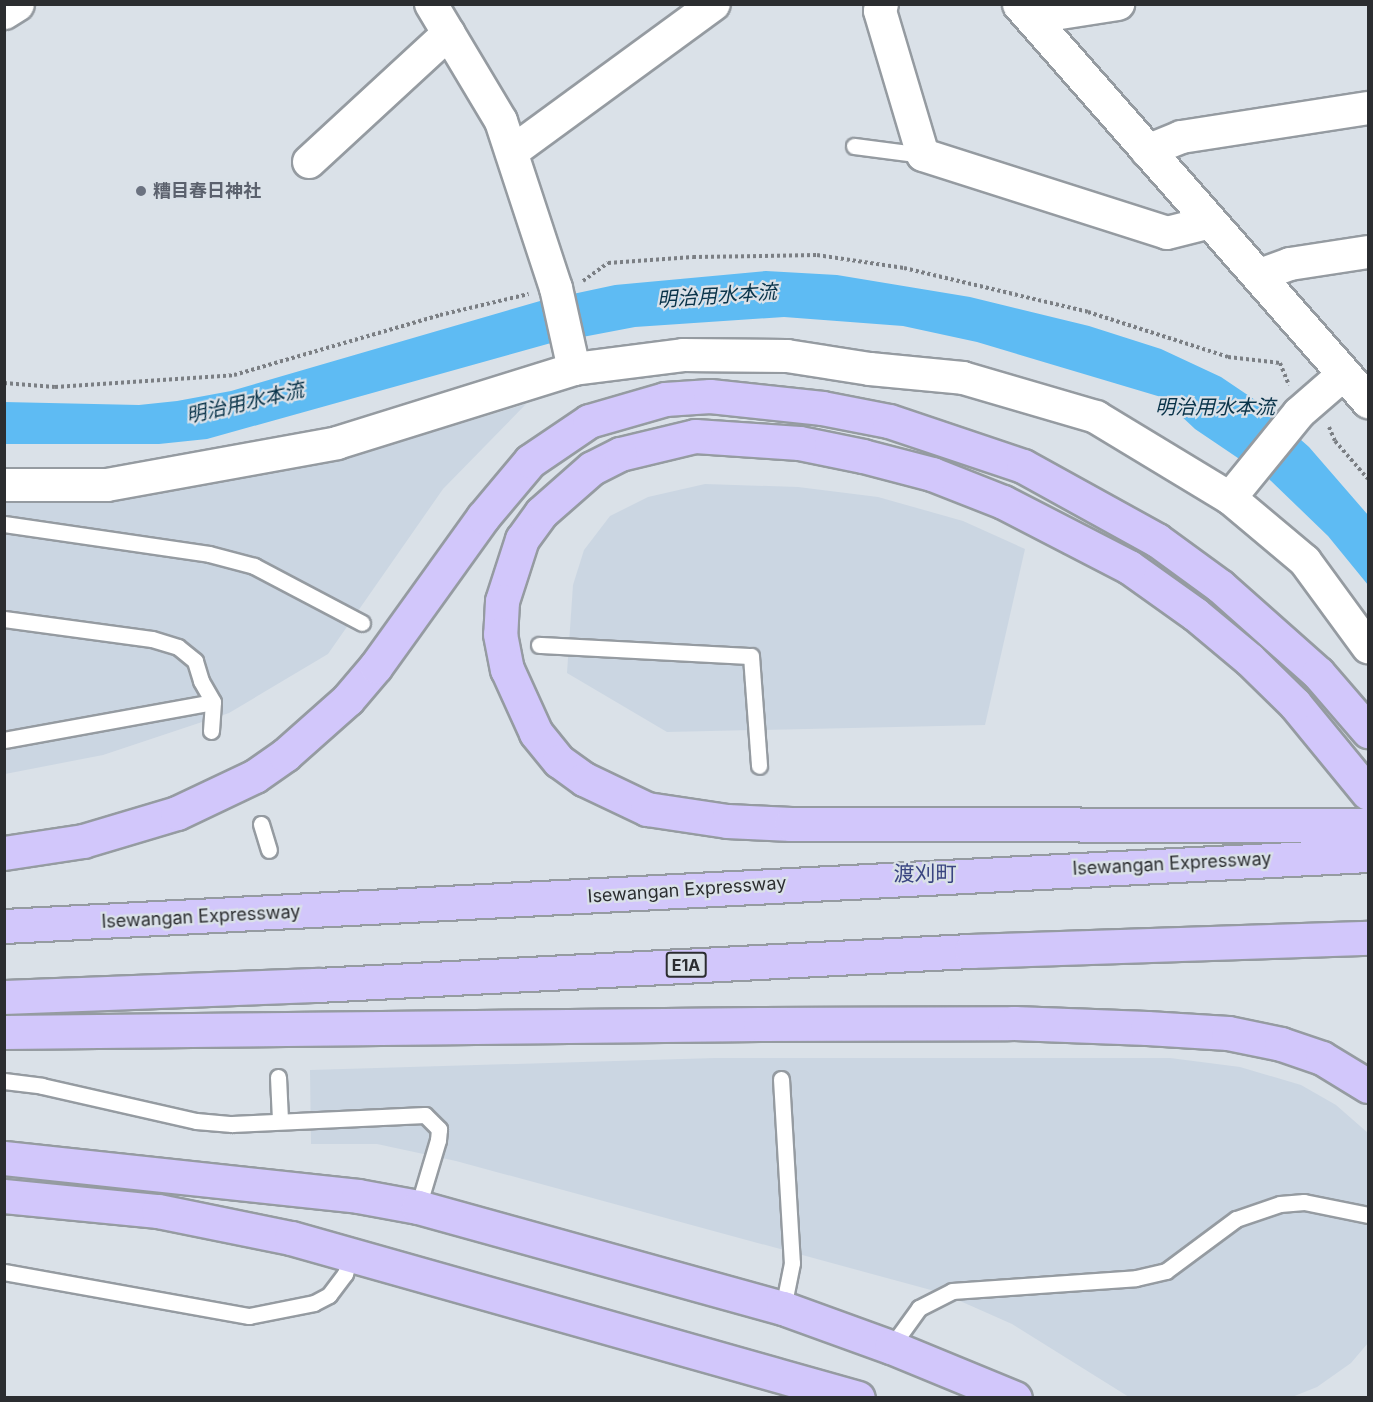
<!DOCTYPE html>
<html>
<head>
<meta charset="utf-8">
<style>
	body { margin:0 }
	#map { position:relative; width:1373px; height:1402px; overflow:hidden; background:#dae1e8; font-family:Inter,"Noto Sans JP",sans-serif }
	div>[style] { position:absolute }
	.built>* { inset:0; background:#cbd6e2 }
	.water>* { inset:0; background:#5ebbf3 }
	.path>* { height:4px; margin-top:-2px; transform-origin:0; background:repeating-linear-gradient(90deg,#7b7f84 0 3px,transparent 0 6px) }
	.roads { filter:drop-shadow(2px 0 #959ba1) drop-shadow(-2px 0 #959ba1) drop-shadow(0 2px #959ba1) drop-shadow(0 -2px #959ba1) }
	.service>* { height:15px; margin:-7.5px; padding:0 7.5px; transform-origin:7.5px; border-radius:7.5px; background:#fff }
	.minor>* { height:32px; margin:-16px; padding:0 16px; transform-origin:16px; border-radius:16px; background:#fff }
	.tertiary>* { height:33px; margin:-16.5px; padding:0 16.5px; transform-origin:16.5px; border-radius:16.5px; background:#fff }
	.motorway>* { height:33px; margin:-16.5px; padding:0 16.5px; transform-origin:16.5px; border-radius:16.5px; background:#d2c7fb }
	.dots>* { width:16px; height:16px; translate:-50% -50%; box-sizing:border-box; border:3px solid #dae1e8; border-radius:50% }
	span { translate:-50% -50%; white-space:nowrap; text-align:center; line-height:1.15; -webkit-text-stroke:4.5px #dae1e8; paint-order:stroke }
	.shield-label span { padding:2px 4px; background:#dae1e8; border:2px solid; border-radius:4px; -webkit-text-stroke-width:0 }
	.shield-label { font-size:16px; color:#2b2d30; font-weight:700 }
	.worship-label { font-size:18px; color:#5b616d; font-weight:700 }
	.left { translate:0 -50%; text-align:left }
	.street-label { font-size:18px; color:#2b2d30 }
	.water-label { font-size:20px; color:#093349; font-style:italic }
	.quarter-label { font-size:21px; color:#3a4581 }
	.frame { position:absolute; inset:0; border:6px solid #2b2d30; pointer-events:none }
</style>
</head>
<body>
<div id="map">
	<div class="built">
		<div style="clip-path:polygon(526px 404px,443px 489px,328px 654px,229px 713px,103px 755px,5px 774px,5px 478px,204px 473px,331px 463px)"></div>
		<div style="clip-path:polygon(705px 484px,798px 487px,878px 497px,963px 521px,1025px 549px,985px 725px,667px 732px,567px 673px,573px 585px,584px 550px,610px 516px,648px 497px)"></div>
		<div style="clip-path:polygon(715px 1058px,1170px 1058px,1240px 1067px,1301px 1085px,1336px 1105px,1368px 1133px,1368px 1343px,1351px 1363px,1317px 1387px,1292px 1397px,1129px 1397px,1012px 1324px,942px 1293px,456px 1161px,377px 1144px,311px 1144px,310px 1070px)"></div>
	</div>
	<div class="water">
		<div style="clip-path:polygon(766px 271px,837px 275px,970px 297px,1089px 326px,1161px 349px,1221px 377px,1258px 402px,1309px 447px,1368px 515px,1368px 585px,1328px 536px,1269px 479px,1195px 429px,1161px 397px,977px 342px,903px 326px,784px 317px,635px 327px,551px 343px,207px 439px,159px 444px,5px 444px,4px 402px,139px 405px,177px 401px,231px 391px,540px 301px,615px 285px)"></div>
	</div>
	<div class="path">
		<div style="left:583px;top:281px;width:31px;rotate:-36deg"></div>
		<div style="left:608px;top:263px;width:85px;rotate:-4deg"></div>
		<div style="left:693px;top:257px;width:124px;rotate:-0.9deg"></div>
		<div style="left:817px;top:255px;width:88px;rotate:8.5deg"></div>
		<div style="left:904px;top:268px;width:189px;rotate:13.4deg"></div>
		<div style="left:1088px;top:312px;width:147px;rotate:17.8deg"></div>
		<div style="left:1228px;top:357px;width:52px;rotate:6.6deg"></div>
		<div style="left:1280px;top:363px;width:24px;rotate:68deg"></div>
		<div style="left:4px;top:383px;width:51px;rotate:4.5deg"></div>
		<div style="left:55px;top:387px;width:179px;rotate:-3.8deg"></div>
		<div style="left:234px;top:375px;width:215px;rotate:-16.2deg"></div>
		<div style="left:440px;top:315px;width:91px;rotate:-13.3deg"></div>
		<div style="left:1329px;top:427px;width:15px;rotate:67deg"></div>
		<div style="left:1335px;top:441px;width:50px;rotate:49deg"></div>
	</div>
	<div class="roads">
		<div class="service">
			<div style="left:854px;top:146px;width:70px;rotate:7.4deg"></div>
			<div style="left:4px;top:524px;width:207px;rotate:8.3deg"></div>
			<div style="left:209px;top:554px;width:47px;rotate:14.9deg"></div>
			<div style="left:254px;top:566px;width:122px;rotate:27.8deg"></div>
			<div style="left:4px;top:619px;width:149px;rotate:7.7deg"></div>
			<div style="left:152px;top:639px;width:27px;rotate:17deg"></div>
			<div style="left:178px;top:647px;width:22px;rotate:39deg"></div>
			<div style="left:195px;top:661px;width:21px;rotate:73deg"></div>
			<div style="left:201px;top:681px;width:24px;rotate:60deg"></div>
			<div style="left:539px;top:645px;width:212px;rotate:3deg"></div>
			<div style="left:751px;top:656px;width:110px;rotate:85.8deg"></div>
			<div style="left:4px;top:740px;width:212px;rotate:-10.3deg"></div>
			<div style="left:213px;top:702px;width:29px;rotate:94deg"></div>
			<div style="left:261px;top:824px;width:27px;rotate:73deg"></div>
			<div style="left:278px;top:1077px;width:43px;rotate:87.3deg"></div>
			<div style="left:781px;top:1079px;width:184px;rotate:86.6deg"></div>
			<div style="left:792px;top:1263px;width:46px;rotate:101.3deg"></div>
			<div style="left:4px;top:1081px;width:38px;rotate:7deg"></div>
			<div style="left:42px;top:1086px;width:158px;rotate:12.8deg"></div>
			<div style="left:196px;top:1121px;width:36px;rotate:5deg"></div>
			<div style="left:232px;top:1124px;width:193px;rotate:-2.7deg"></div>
			<div style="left:425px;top:1115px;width:20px;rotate:45deg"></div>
			<div style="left:439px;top:1129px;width:11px;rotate:95deg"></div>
			<div style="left:438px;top:1140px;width:70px;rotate:106.6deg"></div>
			<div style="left:4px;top:1272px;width:249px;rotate:10.2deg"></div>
			<div style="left:249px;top:1316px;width:66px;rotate:-11.3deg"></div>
			<div style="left:314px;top:1303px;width:17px;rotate:-28deg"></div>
			<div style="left:329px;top:1295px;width:26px;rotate:-53deg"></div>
			<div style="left:345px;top:1274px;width:18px;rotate:-74deg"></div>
			<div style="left:891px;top:1347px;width:48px;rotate:-54.3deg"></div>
			<div style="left:919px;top:1308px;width:37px;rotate:-27deg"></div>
			<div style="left:952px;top:1291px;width:184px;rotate:-4deg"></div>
			<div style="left:1136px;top:1278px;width:31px;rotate:-13deg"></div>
			<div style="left:1166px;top:1271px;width:87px;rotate:-36.6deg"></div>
			<div style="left:1236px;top:1219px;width:46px;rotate:-18.8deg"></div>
			<div style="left:1280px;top:1204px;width:24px;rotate:-5deg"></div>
			<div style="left:1304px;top:1202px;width:65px;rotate:11.5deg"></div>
		</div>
		<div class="minor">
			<div style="left:431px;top:4px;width:136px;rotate:59.1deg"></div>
			<div style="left:501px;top:121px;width:176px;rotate:71.8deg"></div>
			<div style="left:556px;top:288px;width:83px;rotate:77.5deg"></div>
			<div style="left:882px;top:4px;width:7px;rotate:106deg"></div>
			<div style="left:880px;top:11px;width:150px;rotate:73.4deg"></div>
			<div style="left:923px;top:155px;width:256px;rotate:17.7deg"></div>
			<div style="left:1167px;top:233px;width:44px;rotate:-14.3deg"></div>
			<div style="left:1036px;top:23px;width:20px;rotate:-27deg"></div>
			<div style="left:1054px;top:14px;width:65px;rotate:-8.9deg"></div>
			<div style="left:1147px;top:151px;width:37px;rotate:-22deg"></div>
			<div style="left:1181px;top:137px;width:189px;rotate:-8.8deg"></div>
			<div style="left:512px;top:152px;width:250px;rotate:-36.2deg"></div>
			<div style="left:309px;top:162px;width:190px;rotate:-42.7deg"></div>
			<div style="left:1260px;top:275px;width:32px;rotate:-20deg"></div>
			<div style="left:1290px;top:264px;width:79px;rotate:-8.7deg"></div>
			<div style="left:4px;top:485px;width:103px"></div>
			<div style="left:107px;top:485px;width:234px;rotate:-10.3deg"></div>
			<div style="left:337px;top:443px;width:248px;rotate:-17.3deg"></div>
			<div style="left:574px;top:369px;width:110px;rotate:-7.3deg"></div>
			<div style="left:683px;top:355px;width:104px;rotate:0.6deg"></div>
			<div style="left:787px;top:356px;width:84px;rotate:8.9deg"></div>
			<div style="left:870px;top:369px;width:93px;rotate:5.5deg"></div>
			<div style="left:963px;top:378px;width:139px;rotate:16.3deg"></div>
			<div style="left:1096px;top:417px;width:157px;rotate:31.2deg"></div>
			<div style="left:1230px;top:498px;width:98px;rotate:40deg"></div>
			<div style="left:1305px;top:561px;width:107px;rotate:53.8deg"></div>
			<div style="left:1230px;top:498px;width:109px;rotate:-50.9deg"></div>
			<div style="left:1299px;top:413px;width:60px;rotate:-40.9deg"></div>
		</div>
		<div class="tertiary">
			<div style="left:1019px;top:4px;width:529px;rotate:48.68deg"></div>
			<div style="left:4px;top:12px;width:15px;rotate:-32deg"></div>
		</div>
		<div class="motorway">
			<div style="left:1368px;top:793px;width:115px;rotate:-129.4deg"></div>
			<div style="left:1295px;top:704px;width:64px;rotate:-135.6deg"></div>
			<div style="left:1249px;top:659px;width:70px;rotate:-140.2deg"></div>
			<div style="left:1195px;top:614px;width:81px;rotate:-144.5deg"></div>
			<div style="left:1129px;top:567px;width:142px;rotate:-152.7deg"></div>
			<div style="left:1003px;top:502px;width:76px;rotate:-158.5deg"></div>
			<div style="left:932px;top:474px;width:71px;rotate:-165.4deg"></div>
			<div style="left:863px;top:456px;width:65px;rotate:-168.5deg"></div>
			<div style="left:799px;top:443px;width:104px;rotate:-176.1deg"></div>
			<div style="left:695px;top:436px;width:77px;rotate:166.5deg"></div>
			<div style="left:620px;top:454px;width:31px;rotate:153deg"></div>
			<div style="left:592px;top:468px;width:68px;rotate:138.6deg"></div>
			<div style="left:541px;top:513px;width:32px;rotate:126deg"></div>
			<div style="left:522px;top:539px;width:65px;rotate:107.9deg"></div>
			<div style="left:502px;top:601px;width:33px;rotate:93deg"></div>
			<div style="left:500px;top:634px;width:36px;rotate:79deg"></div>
			<div style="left:507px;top:669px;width:70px;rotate:65.6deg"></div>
			<div style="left:536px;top:733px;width:36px;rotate:51deg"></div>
			<div style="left:559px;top:761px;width:31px;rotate:36deg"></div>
			<div style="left:584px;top:779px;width:70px;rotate:25.5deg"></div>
			<div style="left:647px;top:809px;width:81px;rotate:8.5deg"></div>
			<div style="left:727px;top:821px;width:64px;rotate:2.7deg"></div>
			<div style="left:791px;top:824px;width:577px;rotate:0.1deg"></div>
			<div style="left:4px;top:853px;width:80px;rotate:-8.6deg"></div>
			<div style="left:83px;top:841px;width:98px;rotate:-16.6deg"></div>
			<div style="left:177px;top:813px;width:86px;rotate:-25.4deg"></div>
			<div style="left:255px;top:776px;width:37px;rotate:-35deg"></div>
			<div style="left:285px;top:755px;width:84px;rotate:-41.6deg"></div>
			<div style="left:348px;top:699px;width:43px;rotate:-49.7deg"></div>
			<div style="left:376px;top:666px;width:183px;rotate:-54.3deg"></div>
			<div style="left:483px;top:517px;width:73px;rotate:-50deg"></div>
			<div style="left:530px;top:461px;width:71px;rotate:-34.1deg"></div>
			<div style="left:589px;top:421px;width:79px;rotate:-16.1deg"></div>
			<div style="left:665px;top:399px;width:45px;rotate:-3.8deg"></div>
			<div style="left:710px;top:396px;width:113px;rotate:6.1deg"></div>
			<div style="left:822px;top:408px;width:68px;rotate:11deg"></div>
			<div style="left:889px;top:421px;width:141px;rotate:18.6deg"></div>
			<div style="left:1023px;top:466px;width:153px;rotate:28.9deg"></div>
			<div style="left:1157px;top:540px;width:78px;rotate:36.1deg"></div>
			<div style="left:1220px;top:586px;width:131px;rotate:41.6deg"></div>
			<div style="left:1318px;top:673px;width:77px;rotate:49.2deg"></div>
			<div style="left:4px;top:926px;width:1366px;rotate:-2.98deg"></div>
			<div style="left:4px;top:997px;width:313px;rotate:-2.2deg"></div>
			<div style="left:317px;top:985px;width:655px;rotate:-2.98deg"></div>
			<div style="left:971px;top:951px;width:397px;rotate:-1.9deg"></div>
			<div style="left:4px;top:1032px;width:756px;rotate:-0.61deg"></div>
			<div style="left:760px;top:1024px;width:254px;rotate:-0.2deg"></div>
			<div style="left:1014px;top:1023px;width:133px;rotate:2.2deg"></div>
			<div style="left:1147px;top:1028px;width:81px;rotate:3.5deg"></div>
			<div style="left:1228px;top:1033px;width:54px;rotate:11.7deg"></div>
			<div style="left:1281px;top:1044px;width:43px;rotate:18.9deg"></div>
			<div style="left:1322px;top:1058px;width:54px;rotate:31.3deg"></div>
			<div style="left:4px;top:1158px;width:356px;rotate:6.1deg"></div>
			<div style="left:358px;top:1196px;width:61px;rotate:10.4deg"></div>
			<div style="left:418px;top:1207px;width:379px;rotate:15.5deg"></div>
			<div style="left:783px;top:1308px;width:115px;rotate:19.9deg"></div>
			<div style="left:891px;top:1347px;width:134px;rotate:22.4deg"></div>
			<div style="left:4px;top:1196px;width:155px;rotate:5.6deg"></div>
			<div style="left:158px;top:1211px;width:136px;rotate:11.5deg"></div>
			<div style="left:291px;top:1238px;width:589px;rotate:15.76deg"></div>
		</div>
	</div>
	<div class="dots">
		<div style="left:141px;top:191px;background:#6b7280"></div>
	</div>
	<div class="shield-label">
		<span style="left:686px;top:965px">E1A</span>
	</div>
	<div class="worship-label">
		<span class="left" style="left:153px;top:191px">糟目春日神社</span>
	</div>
	<div class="street-label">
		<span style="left:1172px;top:864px;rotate:-3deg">Isewangan Expressway</span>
		<span style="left:687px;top:890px;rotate:-4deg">Isewangan Expressway</span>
		<span style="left:201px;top:917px;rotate:-3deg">Isewangan Expressway</span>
	</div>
	<div class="water-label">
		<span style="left:717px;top:296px;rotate:-4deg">明治用水本流</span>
		<span style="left:245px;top:403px;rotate:-13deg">明治用水本流</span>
		<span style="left:1215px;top:407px">明治用水本流</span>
	</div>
	<div class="quarter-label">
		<span style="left:925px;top:874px">渡刈町</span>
	</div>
	<div class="frame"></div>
</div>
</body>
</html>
